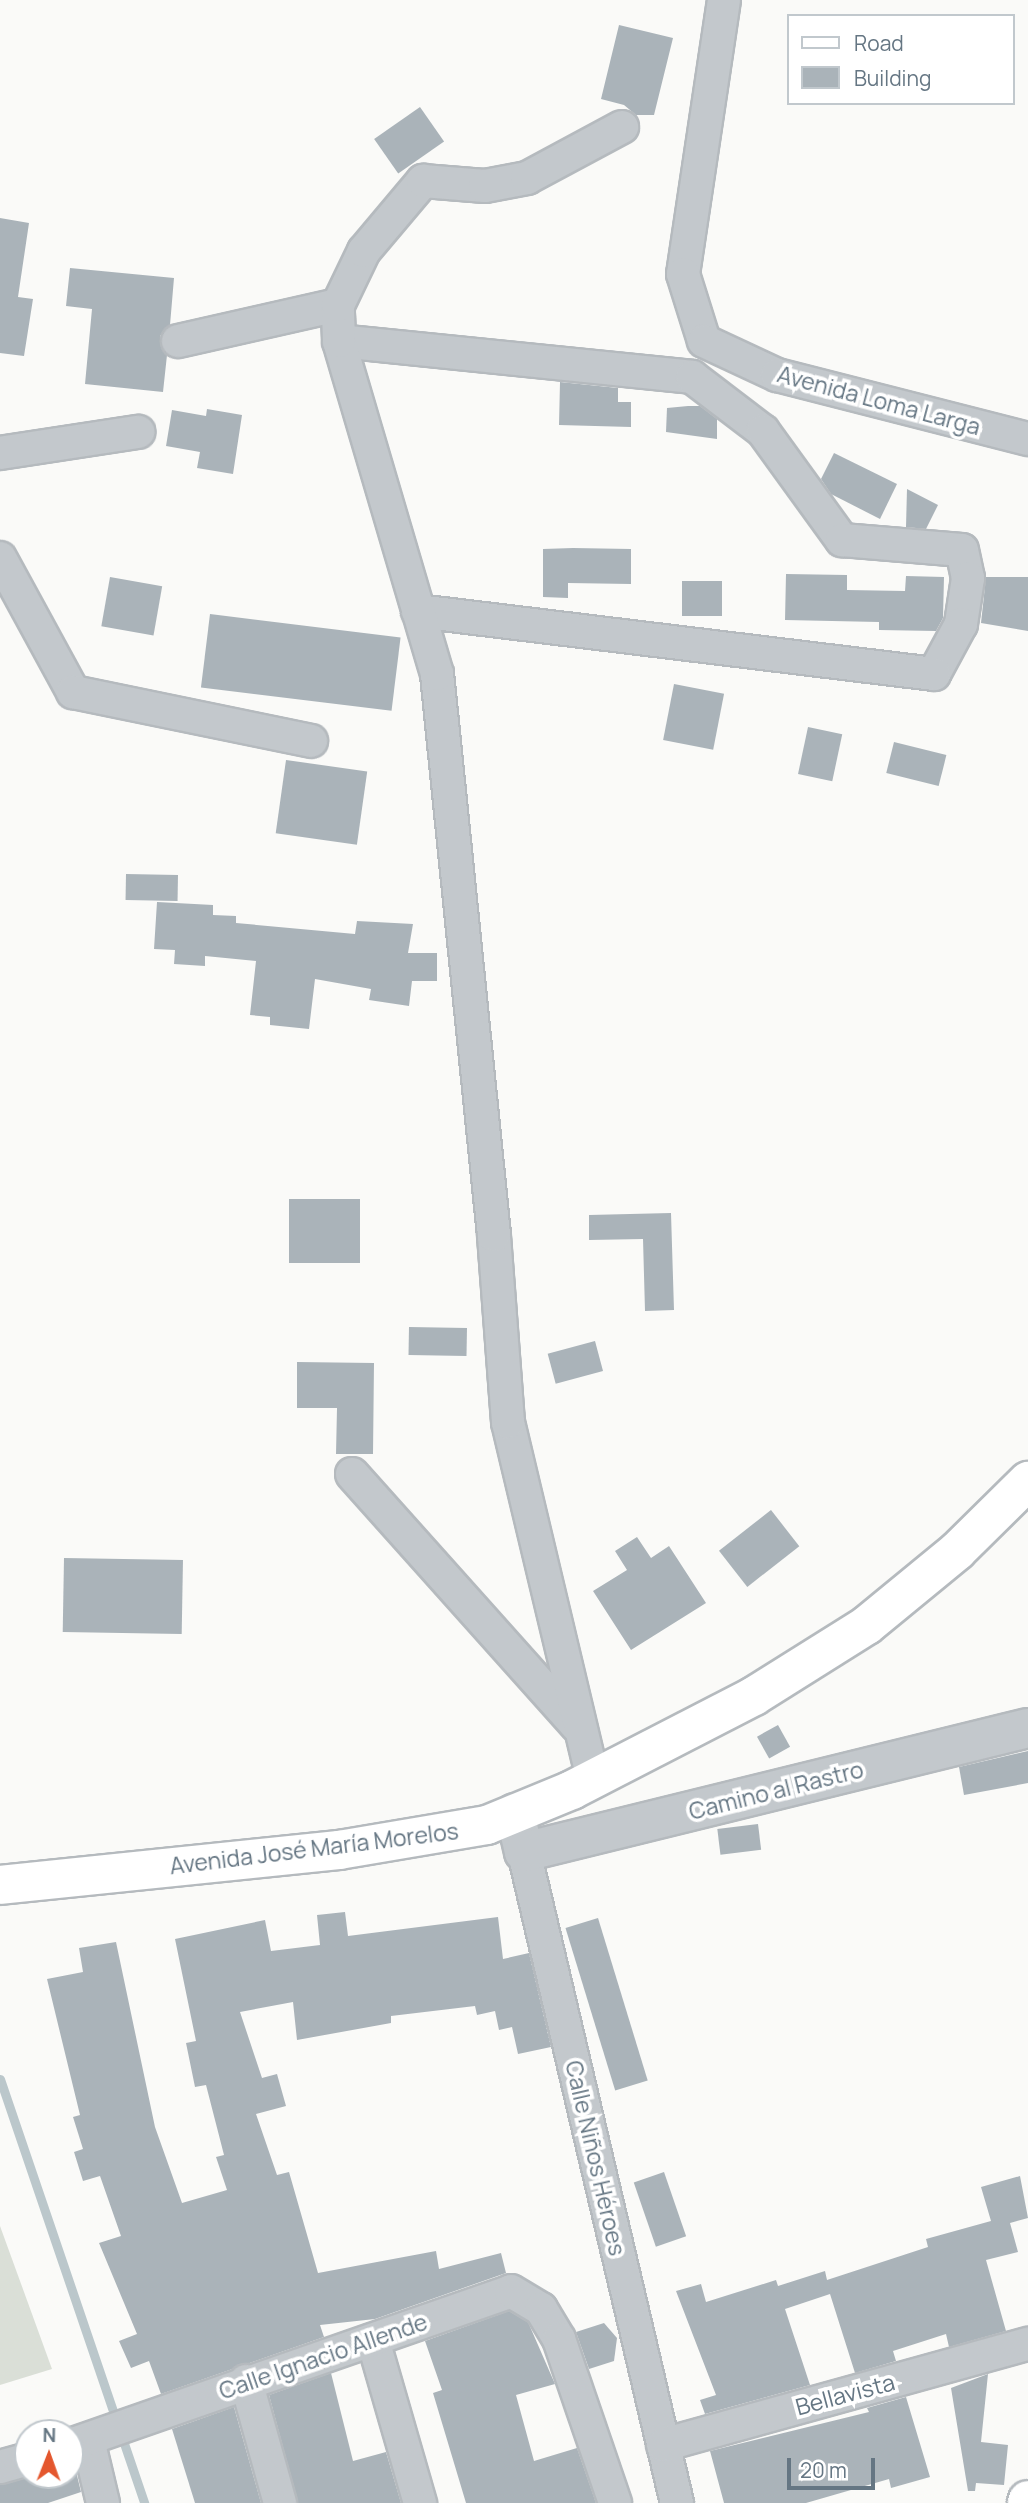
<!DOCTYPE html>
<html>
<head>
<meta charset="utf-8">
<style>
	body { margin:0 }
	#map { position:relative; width:1028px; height:2503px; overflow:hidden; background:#fafaf8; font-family:Manrope,sans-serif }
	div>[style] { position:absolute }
	.green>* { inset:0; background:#dadfd7 }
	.stream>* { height:9px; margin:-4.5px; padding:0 4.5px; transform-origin:4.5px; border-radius:4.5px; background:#bbc7cb }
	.building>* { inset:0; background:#aab3b9; transform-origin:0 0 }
	.roads { filter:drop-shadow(2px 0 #b5babe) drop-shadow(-2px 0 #b5babe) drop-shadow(0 2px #b5babe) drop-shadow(0 -2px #b5babe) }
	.minor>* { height:32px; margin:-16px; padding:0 16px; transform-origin:16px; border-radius:16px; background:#c3c8cc }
	.tertiary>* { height:38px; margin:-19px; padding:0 19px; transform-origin:19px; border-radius:19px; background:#c3c8cc }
	.primary>* { height:38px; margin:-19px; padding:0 19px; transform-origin:19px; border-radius:19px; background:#fff }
	.trunk>* { height:38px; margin:-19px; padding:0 19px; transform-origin:19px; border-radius:19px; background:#fff }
	span { translate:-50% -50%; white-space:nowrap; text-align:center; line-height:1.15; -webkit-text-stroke:7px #fff; paint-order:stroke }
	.street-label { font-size:23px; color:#657683 }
	.legend { position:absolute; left:787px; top:14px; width:228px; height:91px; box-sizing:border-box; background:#fff; border:2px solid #c1c8cd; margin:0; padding:9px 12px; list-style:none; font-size:21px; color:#657683 }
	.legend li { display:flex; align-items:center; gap:14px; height:35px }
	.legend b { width:35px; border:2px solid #c1c8cd }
	.north { position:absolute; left:14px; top:2419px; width:70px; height:70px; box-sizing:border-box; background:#fff; border:2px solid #c1c8cd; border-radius:50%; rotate:1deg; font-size:19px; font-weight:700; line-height:28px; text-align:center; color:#657683 }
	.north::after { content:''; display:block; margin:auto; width:24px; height:32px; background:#e4572e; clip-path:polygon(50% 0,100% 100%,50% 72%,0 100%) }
	.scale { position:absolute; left:787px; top:2458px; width:88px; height:32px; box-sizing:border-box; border:4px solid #657683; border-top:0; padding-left:9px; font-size:21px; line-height:24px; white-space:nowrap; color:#657683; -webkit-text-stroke:5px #fff; paint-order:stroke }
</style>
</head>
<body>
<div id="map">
	<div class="green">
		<div style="clip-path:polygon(0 2226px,52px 2369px,0 2385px)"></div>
	</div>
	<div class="stream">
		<div style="left:0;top:2079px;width:448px;rotate:71.2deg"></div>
	</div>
	<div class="building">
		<div style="clip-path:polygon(619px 25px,673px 38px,654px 115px,636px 115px,624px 105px,601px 99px)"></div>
		<div style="left:420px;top:107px;width:42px;height:56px;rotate:55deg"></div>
		<div style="clip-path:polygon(0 218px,29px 223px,18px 297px,33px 299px,24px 356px,0 353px)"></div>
		<div style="clip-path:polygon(70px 268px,174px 278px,170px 325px,160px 336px,167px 355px,163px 392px,85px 384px,92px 309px,66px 306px)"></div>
		<div style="clip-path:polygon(560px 382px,618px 388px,618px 402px,631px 402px,631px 427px,559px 425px)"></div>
		<div style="clip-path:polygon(688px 406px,700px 406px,717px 419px,717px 439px,666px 432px,667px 408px)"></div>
		<div style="clip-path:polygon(207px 409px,242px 415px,233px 474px,197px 468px,200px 452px,166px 446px,172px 410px,206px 416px)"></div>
		<div style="clip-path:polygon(834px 453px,897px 484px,880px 519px,831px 494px,821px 479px)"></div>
		<div style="clip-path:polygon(907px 489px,938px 505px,926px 529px,906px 527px)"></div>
		<div style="clip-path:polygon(573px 548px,631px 549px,631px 584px,568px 583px,568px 598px,543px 597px,543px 549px)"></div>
		<div style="clip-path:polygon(786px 574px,847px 575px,847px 590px,905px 591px,906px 576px,944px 577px,943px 618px,936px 631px,879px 630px,879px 622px,785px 620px)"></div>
		<div style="left:110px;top:577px;width:53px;height:50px;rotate:10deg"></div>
		<div style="clip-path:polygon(986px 577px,1028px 577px,1028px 631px,981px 623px)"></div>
		<div style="left:682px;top:581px;width:40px;height:35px"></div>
		<div style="left:210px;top:614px;width:192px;height:74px;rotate:7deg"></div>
		<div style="left:674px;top:684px;width:51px;height:57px;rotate:11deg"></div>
		<div style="left:808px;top:727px;width:35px;height:48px;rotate:12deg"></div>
		<div style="left:894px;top:742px;width:54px;height:32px;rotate:14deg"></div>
		<div style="left:286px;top:760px;width:82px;height:74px;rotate:8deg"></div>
		<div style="left:126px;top:874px;width:52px;height:26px;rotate:1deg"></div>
		<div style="clip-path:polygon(157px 902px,213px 905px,213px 915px,236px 916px,236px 923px,355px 934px,357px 921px,413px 924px,408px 953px,437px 953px,437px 981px,412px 981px,409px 1006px,369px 1000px,371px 989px,315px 979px,309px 1029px,270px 1025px,270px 1017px,250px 1015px,256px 961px,205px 956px,205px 966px,174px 964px,175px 950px,154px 949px)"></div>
		<div style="left:360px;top:1199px;width:64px;height:71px;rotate:90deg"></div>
		<div style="clip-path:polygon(671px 1213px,674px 1310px,645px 1311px,643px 1239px,589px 1240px,589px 1215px)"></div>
		<div style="left:409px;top:1327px;width:58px;height:28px;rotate:1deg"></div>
		<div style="left:595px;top:1341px;width:31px;height:49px;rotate:75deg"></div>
		<div style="clip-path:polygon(297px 1362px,374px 1363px,373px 1454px,336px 1454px,337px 1408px,297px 1408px)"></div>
		<div style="left:771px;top:1510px;width:46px;height:66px;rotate:52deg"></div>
		<div style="clip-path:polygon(637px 1537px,651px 1558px,669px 1546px,706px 1603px,631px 1650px,593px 1591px,627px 1570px,615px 1551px)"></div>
		<div style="left:64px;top:1558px;width:119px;height:74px;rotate:1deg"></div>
		<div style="left:778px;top:1725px;width:25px;height:24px;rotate:61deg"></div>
		<div style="clip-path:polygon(1028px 1751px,1028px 1783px,964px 1795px,959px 1767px)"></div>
		<div style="left:758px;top:1824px;width:26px;height:41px;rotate:83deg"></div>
		<div style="clip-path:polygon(345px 1912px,348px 1936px,498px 1917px,503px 1959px,529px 1953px,551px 2047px,518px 2054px,512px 2027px,499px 2030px,495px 2011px,477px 2015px,475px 2006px,391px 2016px,391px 2023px,297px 2040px,293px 2002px,240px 2012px,262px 2078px,277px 2074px,286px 2106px,256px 2114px,277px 2175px,289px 2172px,318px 2273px,436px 2251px,439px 2269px,501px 2253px,506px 2273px,375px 2319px,320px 2325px,324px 2337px,161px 2394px,149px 2361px,131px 2368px,119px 2341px,137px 2334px,99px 2243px,121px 2236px,100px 2176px,83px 2181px,74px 2152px,83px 2149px,73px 2117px,80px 2115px,47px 1979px,83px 1972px,79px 1948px,116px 1942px,155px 2127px,182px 2203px,227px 2190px,216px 2157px,224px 2155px,206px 2085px,195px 2087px,186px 2043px,196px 2041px,175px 1939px,265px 1920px,271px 1951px,320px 1945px,317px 1915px)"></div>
		<div style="left:598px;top:1918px;width:170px;height:34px;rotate:73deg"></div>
		<div style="left:664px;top:2172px;width:68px;height:32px;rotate:71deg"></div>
		<div style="clip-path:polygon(1020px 2176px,1028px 2218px,1010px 2223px,1018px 2252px,986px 2260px,1006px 2331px,949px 2347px,946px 2334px,893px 2351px,896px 2361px,855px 2373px,830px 2294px,785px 2309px,810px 2385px,705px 2414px,700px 2400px,716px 2395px,676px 2291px,701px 2284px,706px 2302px,776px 2280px,778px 2286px,825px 2271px,827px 2280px,928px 2247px,926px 2239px,991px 2221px,981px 2187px)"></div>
		<div style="clip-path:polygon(509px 2311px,528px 2322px,555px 2384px,516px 2395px,534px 2461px,577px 2448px,596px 2503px,466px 2503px,433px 2393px,442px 2390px,425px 2341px)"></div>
		<div style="clip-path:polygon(604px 2323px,617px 2338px,614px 2361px,589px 2369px,576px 2332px)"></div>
		<div style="clip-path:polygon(331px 2373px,353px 2461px,386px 2452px,401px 2503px,298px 2503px,269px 2395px)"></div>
		<div style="clip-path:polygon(988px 2374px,981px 2442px,1008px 2445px,1004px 2485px,976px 2483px,975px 2491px,968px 2491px,951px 2388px)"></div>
		<div style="clip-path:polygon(906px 2397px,930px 2477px,891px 2488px,889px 2479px,806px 2503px,724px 2503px,710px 2451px,869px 2412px,867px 2408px)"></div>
		<div style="clip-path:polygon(234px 2407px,261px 2503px,195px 2503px,172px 2429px)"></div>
		<div style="clip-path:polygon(70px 2463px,74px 2463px,81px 2492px,48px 2503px,0 2503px,0 2485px,36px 2475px,70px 2475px)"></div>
	</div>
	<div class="roads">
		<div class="minor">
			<div style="left:724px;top:0;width:277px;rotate:98.5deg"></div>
			<div style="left:683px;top:274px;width:70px;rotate:72.6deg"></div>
			<div style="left:704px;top:341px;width:81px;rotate:25deg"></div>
			<div style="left:777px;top:375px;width:259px;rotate:14.3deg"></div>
			<div style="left:178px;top:341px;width:164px;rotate:-12.7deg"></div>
			<div style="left:339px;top:341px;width:355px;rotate:5.8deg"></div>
			<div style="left:692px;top:377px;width:89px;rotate:37.3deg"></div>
			<div style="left:763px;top:431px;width:135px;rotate:54.1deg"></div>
			<div style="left:842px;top:540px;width:120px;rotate:4.8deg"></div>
			<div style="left:962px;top:550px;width:29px;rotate:78deg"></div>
			<div style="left:968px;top:578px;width:47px;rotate:98.7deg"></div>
			<div style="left:961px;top:624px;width:57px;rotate:118.4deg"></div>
			<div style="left:934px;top:674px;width:520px;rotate:-173.04deg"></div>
			<div style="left:0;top:453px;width:140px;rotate:-8.7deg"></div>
			<div style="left:0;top:558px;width:153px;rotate:61.4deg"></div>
			<div style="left:73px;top:692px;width:243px;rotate:11.6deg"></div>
			<div style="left:352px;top:1474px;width:338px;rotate:48.2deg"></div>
			<div style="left:593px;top:1779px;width:367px;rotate:-103.4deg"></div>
			<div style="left:508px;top:1422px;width:188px;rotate:-94.3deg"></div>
			<div style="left:494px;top:1235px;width:564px;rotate:-95.8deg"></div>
			<div style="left:437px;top:674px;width:347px;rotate:-106.4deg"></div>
			<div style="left:339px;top:341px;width:36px;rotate:-92deg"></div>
			<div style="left:338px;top:305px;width:60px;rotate:-64.3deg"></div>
			<div style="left:364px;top:251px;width:92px;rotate:-49.9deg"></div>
			<div style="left:423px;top:181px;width:62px;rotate:4.6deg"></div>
			<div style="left:485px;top:186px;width:43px;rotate:-10.8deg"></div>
			<div style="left:527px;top:178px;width:108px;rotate:-28.2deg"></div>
			<div style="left:524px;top:1852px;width:669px;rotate:76.77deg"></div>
			<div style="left:373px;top:2340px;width:170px;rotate:73.9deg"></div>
			<div style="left:246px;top:2381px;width:127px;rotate:74.4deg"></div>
			<div style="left:88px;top:2440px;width:65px;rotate:76.6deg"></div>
			<div style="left:70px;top:2445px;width:467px;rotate:-19.2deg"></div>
			<div style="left:511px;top:2291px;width:35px;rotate:31deg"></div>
			<div style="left:541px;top:2309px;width:35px;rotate:59deg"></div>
			<div style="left:559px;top:2339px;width:173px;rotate:71.1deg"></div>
			<div style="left:663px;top:2445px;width:379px;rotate:-15.5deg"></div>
			<div style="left:0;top:2467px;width:29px;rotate:-16deg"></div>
		</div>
		<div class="tertiary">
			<div style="left:515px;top:1813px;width:40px;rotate:77deg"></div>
			<div style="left:524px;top:1852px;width:519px;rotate:-13.82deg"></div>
		</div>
		<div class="primary">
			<div style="left:0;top:1885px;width:341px;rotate:-5.9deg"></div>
			<div style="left:339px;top:1850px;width:150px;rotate:-9.6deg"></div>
			<div style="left:487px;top:1825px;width:92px;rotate:-22.4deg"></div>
			<div style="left:572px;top:1790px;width:205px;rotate:-27.3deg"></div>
			<div style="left:754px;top:1696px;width:133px;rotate:-32.1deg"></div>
			<div style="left:867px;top:1625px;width:117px;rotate:-39.4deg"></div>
			<div style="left:957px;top:1551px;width:100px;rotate:-44.6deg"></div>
		</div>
		<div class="trunk">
			<div style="left:1027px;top:2503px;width:3px;rotate:-72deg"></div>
		</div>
	</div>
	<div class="street-label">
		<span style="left:879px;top:400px;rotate:15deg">Avenida Loma Larga</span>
		<span style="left:776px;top:1790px;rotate:-14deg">Camino al Rastro</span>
		<span style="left:314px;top:1848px;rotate:-7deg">Avenida José María Morelos</span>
		<span style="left:596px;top:2158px;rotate:77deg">Calle Niños Héroes</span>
		<span style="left:323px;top:2356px;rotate:-19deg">Calle Ignacio Allende</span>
		<span style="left:845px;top:2394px;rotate:-15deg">Bellavista</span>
	</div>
	<ul class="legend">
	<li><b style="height:9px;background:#fff"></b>Road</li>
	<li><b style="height:19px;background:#aab3b9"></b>Building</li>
	</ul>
	<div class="north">N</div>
	<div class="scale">20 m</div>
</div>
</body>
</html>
